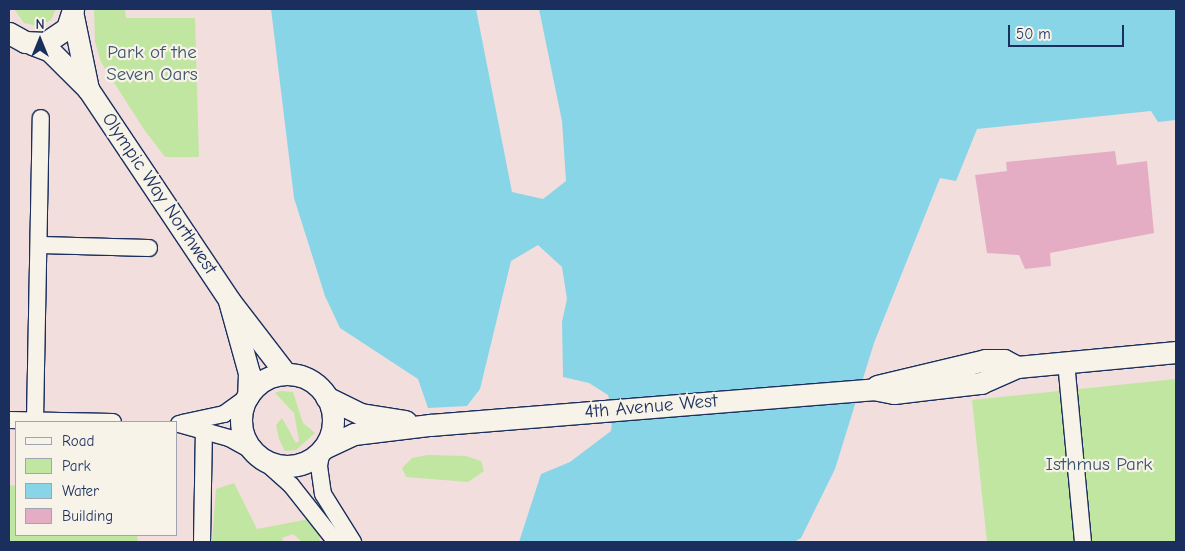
<!DOCTYPE html>
<html>
<head>
<meta charset="utf-8">
<style>
	body { margin:0 }
	#map { position:relative; width:1185px; height:551px; overflow:hidden; background:#f2dedd; font-family:"Comic Neue",sans-serif }
	div>[style] { position:absolute }
	.green>* { inset:0; background:#c1e6a1 }
	.water>* { inset:0; background:#89d5e8 }
	.building>* { inset:0; background:#e5adc3 }
	.roads { filter:drop-shadow(1px 0 #1b2f5e) drop-shadow(-1px 0 #1b2f5e) drop-shadow(0 1px #1b2f5e) drop-shadow(0 -1px #1b2f5e) }
	.minor>* { height:16px; margin:-8px; padding:0 8px; transform-origin:8px; border-radius:8px; background:#f7f3e8 }
	.major>* { height:21px; margin:-10.5px; padding:0 10.5px; transform-origin:10.5px; border-radius:10.5px; background:#f7f3e8 }
	.major>.ring { margin:-10.5px; padding:0; box-sizing:content-box; background:none; border:21px solid #f7f3e8; border-radius:50% }
	span { translate:-50% -50%; white-space:nowrap; text-align:center; line-height:1.15; -webkit-text-stroke:4.5px #f7f3e8; paint-order:stroke }
	.park-label { font-size:19px; color:#3c546b }
	.street-label { font-size:19px; color:#1b2f5e }
	.frame { position:absolute; inset:0; border:10px solid #1b2f5e; pointer-events:none }
	.legend { position:absolute; left:15px; top:421px; width:162px; height:115px; box-sizing:border-box; background:#f7f3e8; border:1px solid #9fa5b1; margin:0; padding:6px 9px; list-style:none; font-size:15px; color:#1b2f5e }
	.legend li { display:flex; align-items:center; gap:10px; height:25px }
	.legend b { width:25px; border:1px solid #9fa5b1 }
	.north { position:absolute; left:15px; top:15px; width:50px; height:50px; -webkit-text-stroke:4px #f7f3e8; paint-order:stroke; rotate:0deg; font-size:14px; font-weight:700; line-height:20px; text-align:center; color:#1b2f5e }
	.north::after { content:''; display:block; margin:auto; width:18px; height:22px; background:#1b2f5e; clip-path:polygon(50% 0,100% 100%,50% 72%,0 100%) }
	.scale { position:absolute; left:1008px; top:25px; width:116px; height:22px; box-sizing:border-box; border:2px solid #1b2f5e; border-top:0; padding-left:6px; font-size:15px; line-height:18px; white-space:nowrap; color:#1b2f5e; -webkit-text-stroke:4px #f7f3e8; paint-order:stroke }
</style>
</head>
<body>
<div id="map">
	<div class="green">
		<div style="clip-path:polygon(14px 9px,56px 9px,51px 20px,38px 26px,24px 23px)"></div>
		<div style="clip-path:polygon(94px 9px,125px 9px,126px 18px,195px 18px,199px 157px,165px 157px,143px 128px,101px 62px,95px 42px)"></div>
		<div style="clip-path:polygon(1176px 379px,1176px 542px,987px 542px,972px 400px)"></div>
		<div style="clip-path:polygon(280px 391px,293px 392px,303px 423px,315px 433px,296px 450px,285px 451px,279px 439px,276px 425px,282px 418px,296px 443px,299px 441px,294px 413px,275px 393px)"></div>
		<div style="clip-path:polygon(427px 455px,466px 456px,481px 461px,484px 471px,468px 482px,406px 477px,402px 468px,412px 458px)"></div>
		<div style="clip-path:polygon(234px 483px,257px 529px,309px 519px,319px 529px,320px 542px,302px 542px,293px 534px,282px 538px,283px 542px,212px 542px,216px 489px)"></div>
		<div style="clip-path:polygon(9px 485px,16px 486px,16px 535px,137px 535px,138px 542px,9px 542px)"></div>
	</div>
	<div class="water">
		<div style="clip-path:polygon(271px 9px,476px 9px,512px 192px,543px 199px,566px 181px,562px 121px,539px 9px,1176px 9px,1176px 120px,1158px 122px,1151px 111px,977px 129px,956px 181px,940px 178px,874px 343px,835px 469px,801px 538px,794px 542px,519px 542px,541px 474px,570px 462px,611px 431px,613px 413px,608px 395px,589px 383px,563px 377px,562px 322px,567px 299px,562px 267px,538px 245px,511px 261px,480px 389px,467px 406px,428px 408px,418px 379px,340px 328px,325px 296px,294px 198px)"></div>
	</div>
	<div class="building">
		<div style="clip-path:polygon(1115px 151px,1117px 165px,1147px 161px,1154px 233px,1050px 253px,1051px 266px,1025px 269px,1019px 255px,987px 253px,975px 175px,1007px 171px,1006px 162px)"></div>
	</div>
	<div class="roads">
		<div class="minor">
			<div style="left:40px;top:245px;width:109px;rotate:1.6deg"></div>
			<div style="left:1066px;top:362px;width:180px;rotate:84.6deg"></div>
			<div style="left:9px;top:420px;width:104px;rotate:1.1deg"></div>
			<div style="left:35px;top:420px;width:302px;rotate:-88.9deg"></div>
			<div style="left:182px;top:423px;width:43px;rotate:-12.1deg"></div>
			<div style="left:224px;top:414px;width:27px;rotate:-36deg"></div>
			<div style="left:179px;top:424px;width:52px;rotate:15.6deg"></div>
			<div style="left:229px;top:438px;width:26px;rotate:29deg"></div>
			<div style="left:322px;top:450px;width:16px;rotate:101deg"></div>
			<div style="left:319px;top:466px;width:28px;rotate:82deg"></div>
			<div style="left:323px;top:494px;width:57px;rotate:58deg"></div>
			<div style="left:263px;top:460px;width:38px;rotate:42deg"></div>
			<div style="left:291px;top:485px;width:73px;rotate:51.7deg"></div>
			<div style="left:202px;top:542px;width:111px;rotate:-89deg"></div>
		</div>
		<div class="major">
			<div style="left:73px;top:16px;width:75px;rotate:78.4deg"></div>
			<div style="left:9px;top:33px;width:18px;rotate:29deg"></div>
			<div style="left:25px;top:42px;width:20px;rotate:3deg"></div>
			<div style="left:45px;top:43px;width:27px;rotate:-34deg"></div>
			<div style="left:67px;top:28px;width:20px;rotate:-72deg"></div>
			<div style="left:32px;top:44px;width:19px;rotate:21deg"></div>
			<div style="left:50px;top:51px;width:54px;rotate:45deg"></div>
			<div style="left:88px;top:89px;width:254px;rotate:56.2deg"></div>
			<div style="left:229px;top:300px;width:93px;rotate:52.4deg"></div>
			<div style="left:229px;top:301px;width:75px;rotate:74.5deg"></div>
			<div style="left:249px;top:373px;width:23px;rotate:92deg"></div>
			<div class="ring" style="left:241px;top:374px;width:71px;height:71px"></div>
			<div style="left:877px;top:386px;width:111px;rotate:-13.5deg"></div>
			<div style="left:985px;top:360px;width:19px"></div>
			<div style="left:1004px;top:360px;width:15px;rotate:28deg"></div>
			<div style="left:326px;top:397px;width:39px;rotate:26deg"></div>
			<div style="left:361px;top:414px;width:45px;rotate:9deg"></div>
			<div style="left:324px;top:448px;width:33px;rotate:-25deg"></div>
			<div style="left:354px;top:434px;width:77px;rotate:-6.8deg"></div>
			<div style="left:430px;top:425px;width:444px;rotate:-4.6deg"></div>
			<div style="left:873px;top:389px;width:21px;rotate:11deg"></div>
			<div style="left:894px;top:393px;width:88px;rotate:-6.6deg"></div>
			<div style="left:981px;top:383px;width:39px;rotate:-24deg"></div>
			<div style="left:1017px;top:367px;width:160px;rotate:-5.4deg"></div>
		</div>
	</div>
	<div class="park-label">
		<span style="left:152px;top:64px">Park of the<br>Seven Oars</span>
		<span style="left:1099px;top:465px">Isthmus Park</span>
	</div>
	<div class="street-label">
		<span style="left:159px;top:194px;rotate:56deg">Olympic Way Northwest</span>
		<span style="left:651px;top:407px;rotate:-5deg">4th Avenue West</span>
	</div>
	<div class="frame"></div>
	<ul class="legend">
	<li><b style="height:6px;background:#f7f3e8"></b>Road</li>
	<li><b style="height:14px;background:#c1e6a1"></b>Park</li>
	<li><b style="height:14px;background:#89d5e8"></b>Water</li>
	<li><b style="height:14px;background:#e5adc3"></b>Building</li>
	</ul>
	<div class="north">N</div>
	<div class="scale">50 m</div>
</div>
</body>
</html>
